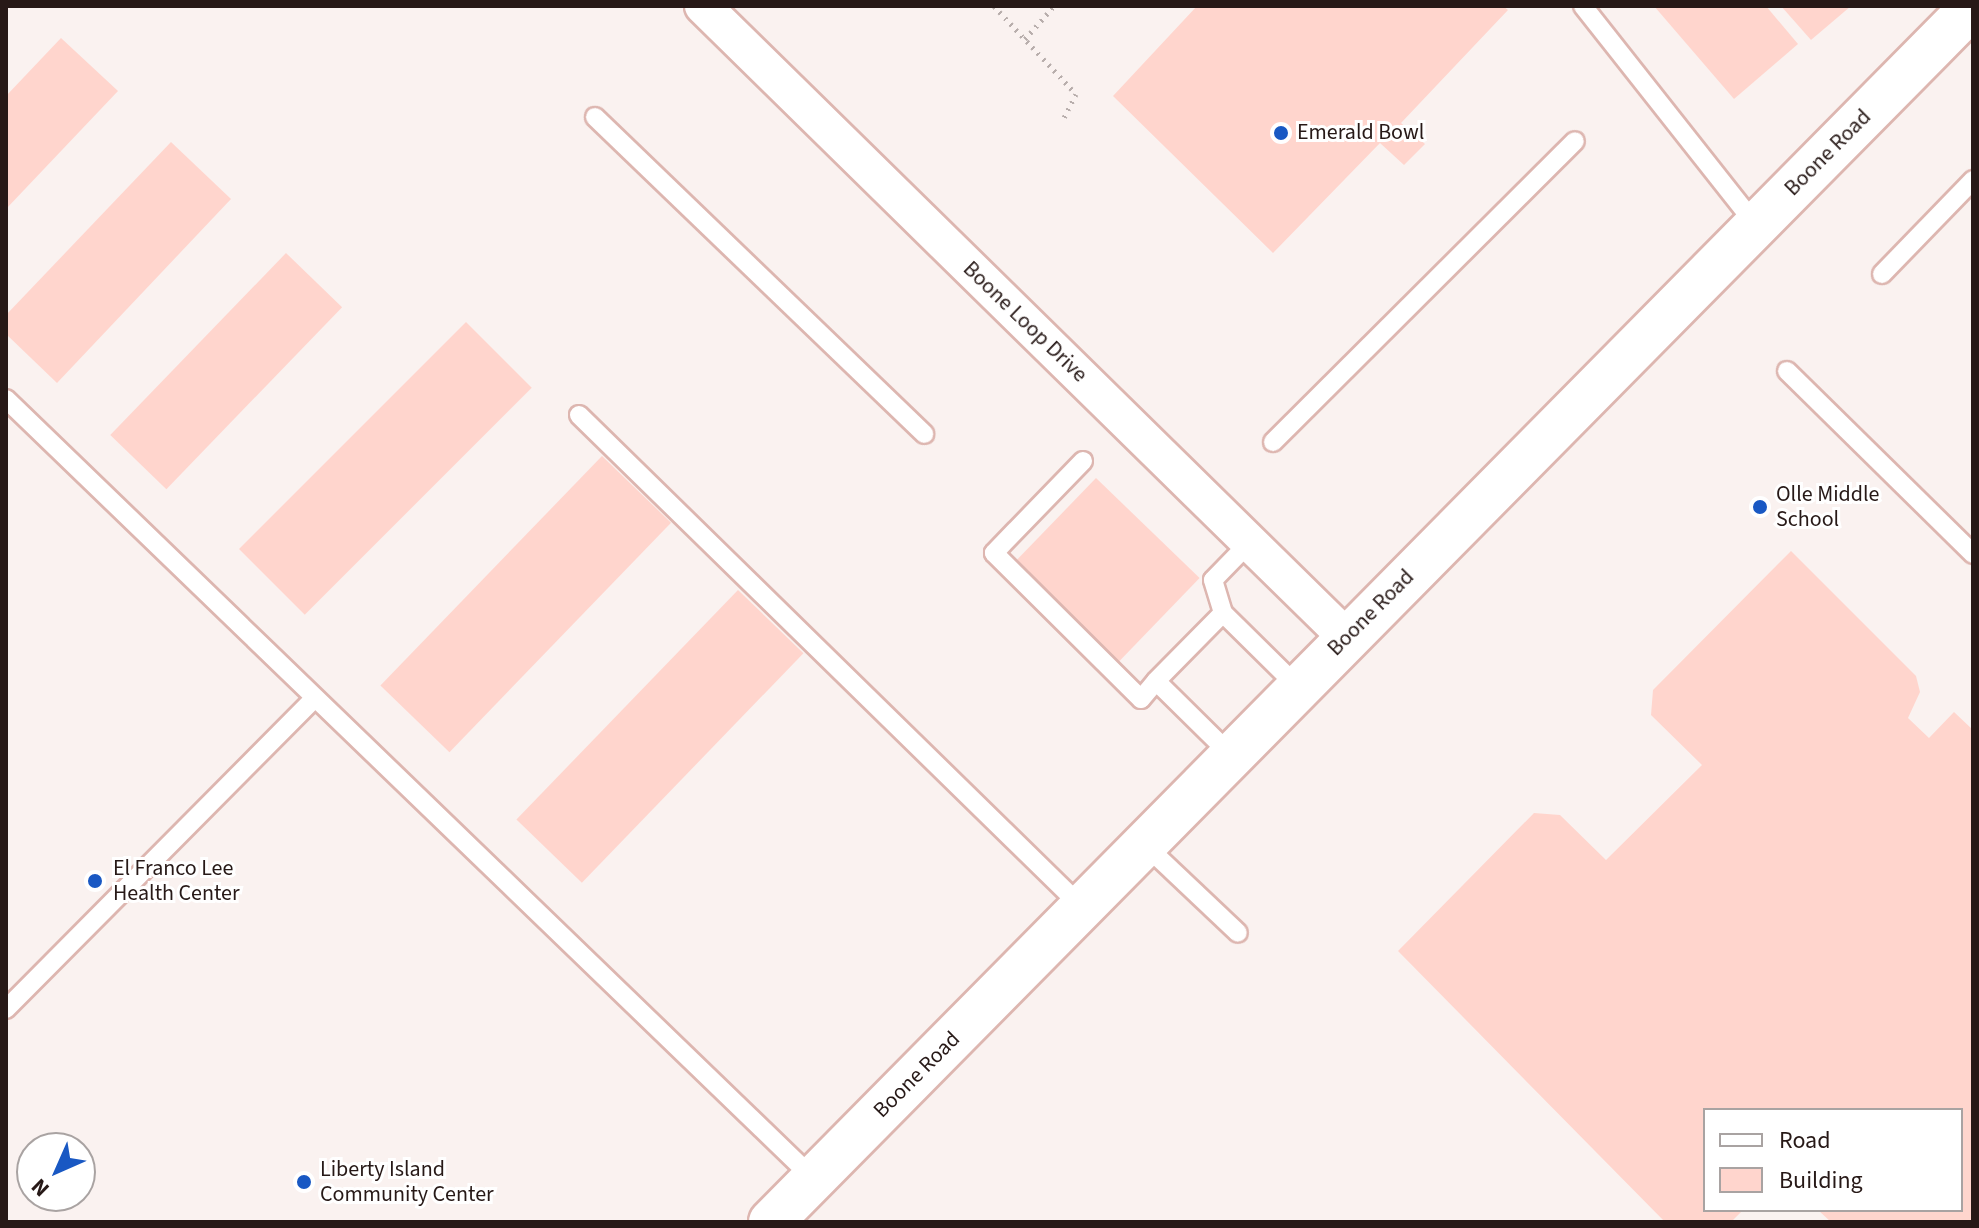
<!DOCTYPE html>
<html>
<head>
<meta charset="utf-8">
<style>
	body { margin:0 }
	#map { position:relative; width:1979px; height:1228px; overflow:hidden; background:#faf2f0; font-family:"Source Sans 3",sans-serif }
	div>[style] { position:absolute }
	.building>* { inset:0; background:#ffd5cd; transform-origin:0 0 }
	.path>* { height:5px; margin-top:-2.5px; transform-origin:0; background:repeating-linear-gradient(90deg,#b8aeac 0 2px,transparent 0 8px) }
	.roads { filter:drop-shadow(2px 0 #ddb6b0) drop-shadow(-2px 0 #ddb6b0) drop-shadow(0 2px #ddb6b0) drop-shadow(0 -2px #ddb6b0) }
	.lane>* { height:18px; margin:-9px; padding:0 9px; transform-origin:9px; border-radius:9px; background:#fff }
	.street>* { height:36px; margin:-18px; padding:0 18px; transform-origin:18px; border-radius:18px; background:#fff }
	.secondary>* { height:44px; margin:-22px; padding:0 22px; transform-origin:22px; border-radius:22px; background:#fff }
	.dots>* { width:22px; height:22px; translate:-50% -50%; box-sizing:border-box; border:4px solid #fff; border-radius:50% }
	span { translate:-50% -50%; white-space:nowrap; text-align:center; line-height:1.15; -webkit-text-stroke:6px #fff; paint-order:stroke }
	.poi-label { font-size:22px; color:#271917 }
	.left { translate:0 -50%; text-align:left }
	.street-label { font-size:22px; color:#271917 }
	.frame { position:absolute; inset:0; border:8px solid #271917; pointer-events:none }
	.legend { position:absolute; left:1703px; top:1108px; width:260px; height:104px; box-sizing:border-box; background:#fff; border:2px solid #a9a3a2; margin:0; padding:10px 14px; list-style:none; font-size:24px; color:#271917 }
	.legend li { display:flex; align-items:center; gap:16px; height:40px }
	.legend b { width:40px; border:2px solid #a9a3a2 }
	.north { position:absolute; left:16px; top:1132px; width:80px; height:80px; box-sizing:border-box; background:#fff; border:2px solid #a9a3a2; border-radius:50%; rotate:225deg; font-size:22px; font-weight:700; line-height:32px; text-align:center; color:#271917 }
	.north::after { content:''; display:block; margin:auto; width:28px; height:36px; background:#1958c3; clip-path:polygon(50% 0,100% 100%,50% 72%,0 100%) }
</style>
</head>
<body>
<div id="map">
	<div class="building">
		<div style="clip-path:polygon(1197px 6px,1503px 6px,1508px 10px,1401px 123px,1425px 144px,1404px 165px,1380px 143px,1273px 253px,1113px 96px)"></div>
		<div style="clip-path:polygon(1654px 6px,1766px 6px,1798px 44px,1734px 99px)"></div>
		<div style="clip-path:polygon(1781px 6px,1851px 6px,1811px 40px)"></div>
		<div style="clip-path:polygon(61px 38px,118px 91px,6px 209px,6px 96px)"></div>
		<div style="clip-path:polygon(171px 142px,231px 199px,57px 383px,6px 334px,6px 315px)"></div>
		<div style="left:286px;top:253px;width:78px;height:253px;rotate:44deg"></div>
		<div style="left:466px;top:322px;width:93px;height:321px;rotate:45deg"></div>
		<div style="left:602px;top:456px;width:96px;height:319px;rotate:44deg"></div>
		<div style="left:1096px;top:478px;width:144px;height:117px;rotate:44deg"></div>
		<div style="clip-path:polygon(1791px 551px,1916px 676px,1920px 692px,1908px 718px,1929px 738px,1954px 712px,1973px 730px,1973px 1222px,1831px 1222px,1818px 1210px,1961px 1210px,1961px 1110px,1705px 1110px,1705px 1210px,1743px 1210px,1731px 1222px,1665px 1222px,1398px 951px,1534px 813px,1560px 815px,1606px 860px,1702px 765px,1651px 715px,1653px 690px)"></div>
		<div style="left:738px;top:590px;width:91px;height:319px;rotate:44deg"></div>
	</div>
	<div class="path">
		<div style="left:994px;top:6px;width:120px;rotate:47deg"></div>
		<div style="left:1076px;top:94px;width:27px;rotate:117deg"></div>
		<div style="left:1025px;top:39px;width:44px;rotate:-48.7deg"></div>
	</div>
	<div class="roads">
		<div class="lane">
			<div style="left:1583px;top:6px;width:279px;rotate:51.7deg"></div>
			<div style="left:595px;top:117px;width:457px;rotate:43.9deg"></div>
			<div style="left:1882px;top:274px;width:131px;rotate:-45.9deg"></div>
			<div style="left:1787px;top:371px;width:261px;rotate:44.5deg"></div>
			<div style="left:6px;top:399px;width:1123px;rotate:43.99deg"></div>
			<div style="left:579px;top:415px;width:704px;rotate:44.37deg"></div>
			<div style="left:1273px;top:442px;width:426px;rotate:-44.9deg"></div>
			<div style="left:1083px;top:461px;width:128px;rotate:134.1deg"></div>
			<div style="left:994px;top:553px;width:207px;rotate:44.8deg"></div>
			<div style="left:1141px;top:699px;width:23px;rotate:-50deg"></div>
			<div style="left:1250px;top:542px;width:53px;rotate:134.2deg"></div>
			<div style="left:1213px;top:580px;width:34px;rotate:73deg"></div>
			<div style="left:1223px;top:613px;width:105px;rotate:44.6deg"></div>
			<div style="left:1223px;top:613px;width:95px;rotate:134.6deg"></div>
			<div style="left:1156px;top:681px;width:107px;rotate:44.6deg"></div>
			<div style="left:1144px;top:844px;width:129px;rotate:43.4deg"></div>
			<div style="left:6px;top:1009px;width:438px;rotate:-45.2deg"></div>
		</div>
		<div class="street">
			<div style="left:703px;top:6px;width:902px;rotate:44.46deg"></div>
		</div>
		<div class="secondary">
			<div style="left:771px;top:1222px;width:1710px;rotate:-45.33deg"></div>
		</div>
	</div>
	<div class="dots">
		<div style="left:1281px;top:133px;background:#1958c3"></div>
		<div style="left:1760px;top:507px;background:#1958c3"></div>
		<div style="left:95px;top:881px;background:#1958c3"></div>
		<div style="left:304px;top:1182px;background:#1958c3"></div>
	</div>
	<div class="poi-label">
		<span class="left" style="left:1297px;top:133px">Emerald Bowl</span>
		<span class="left" style="left:1776px;top:507px">Olle Middle<br>School</span>
		<span class="left" style="left:113px;top:881px">El Franco Lee<br>Health Center</span>
		<span class="left" style="left:320px;top:1182px">Liberty Island<br>Community Center</span>
	</div>
	<div class="street-label">
		<span style="left:1828px;top:153px;rotate:-45deg">Boone Road</span>
		<span style="left:1025px;top:322px;rotate:44deg">Boone Loop Drive</span>
		<span style="left:1371px;top:613px;rotate:-45deg">Boone Road</span>
		<span style="left:917px;top:1075px;rotate:-45deg">Boone Road</span>
	</div>
	<div class="frame"></div>
	<ul class="legend">
	<li><b style="height:10px;background:#fff"></b>Road</li>
	<li><b style="height:22px;background:#ffd5cd"></b>Building</li>
	</ul>
	<div class="north">N</div>
</div>
</body>
</html>
